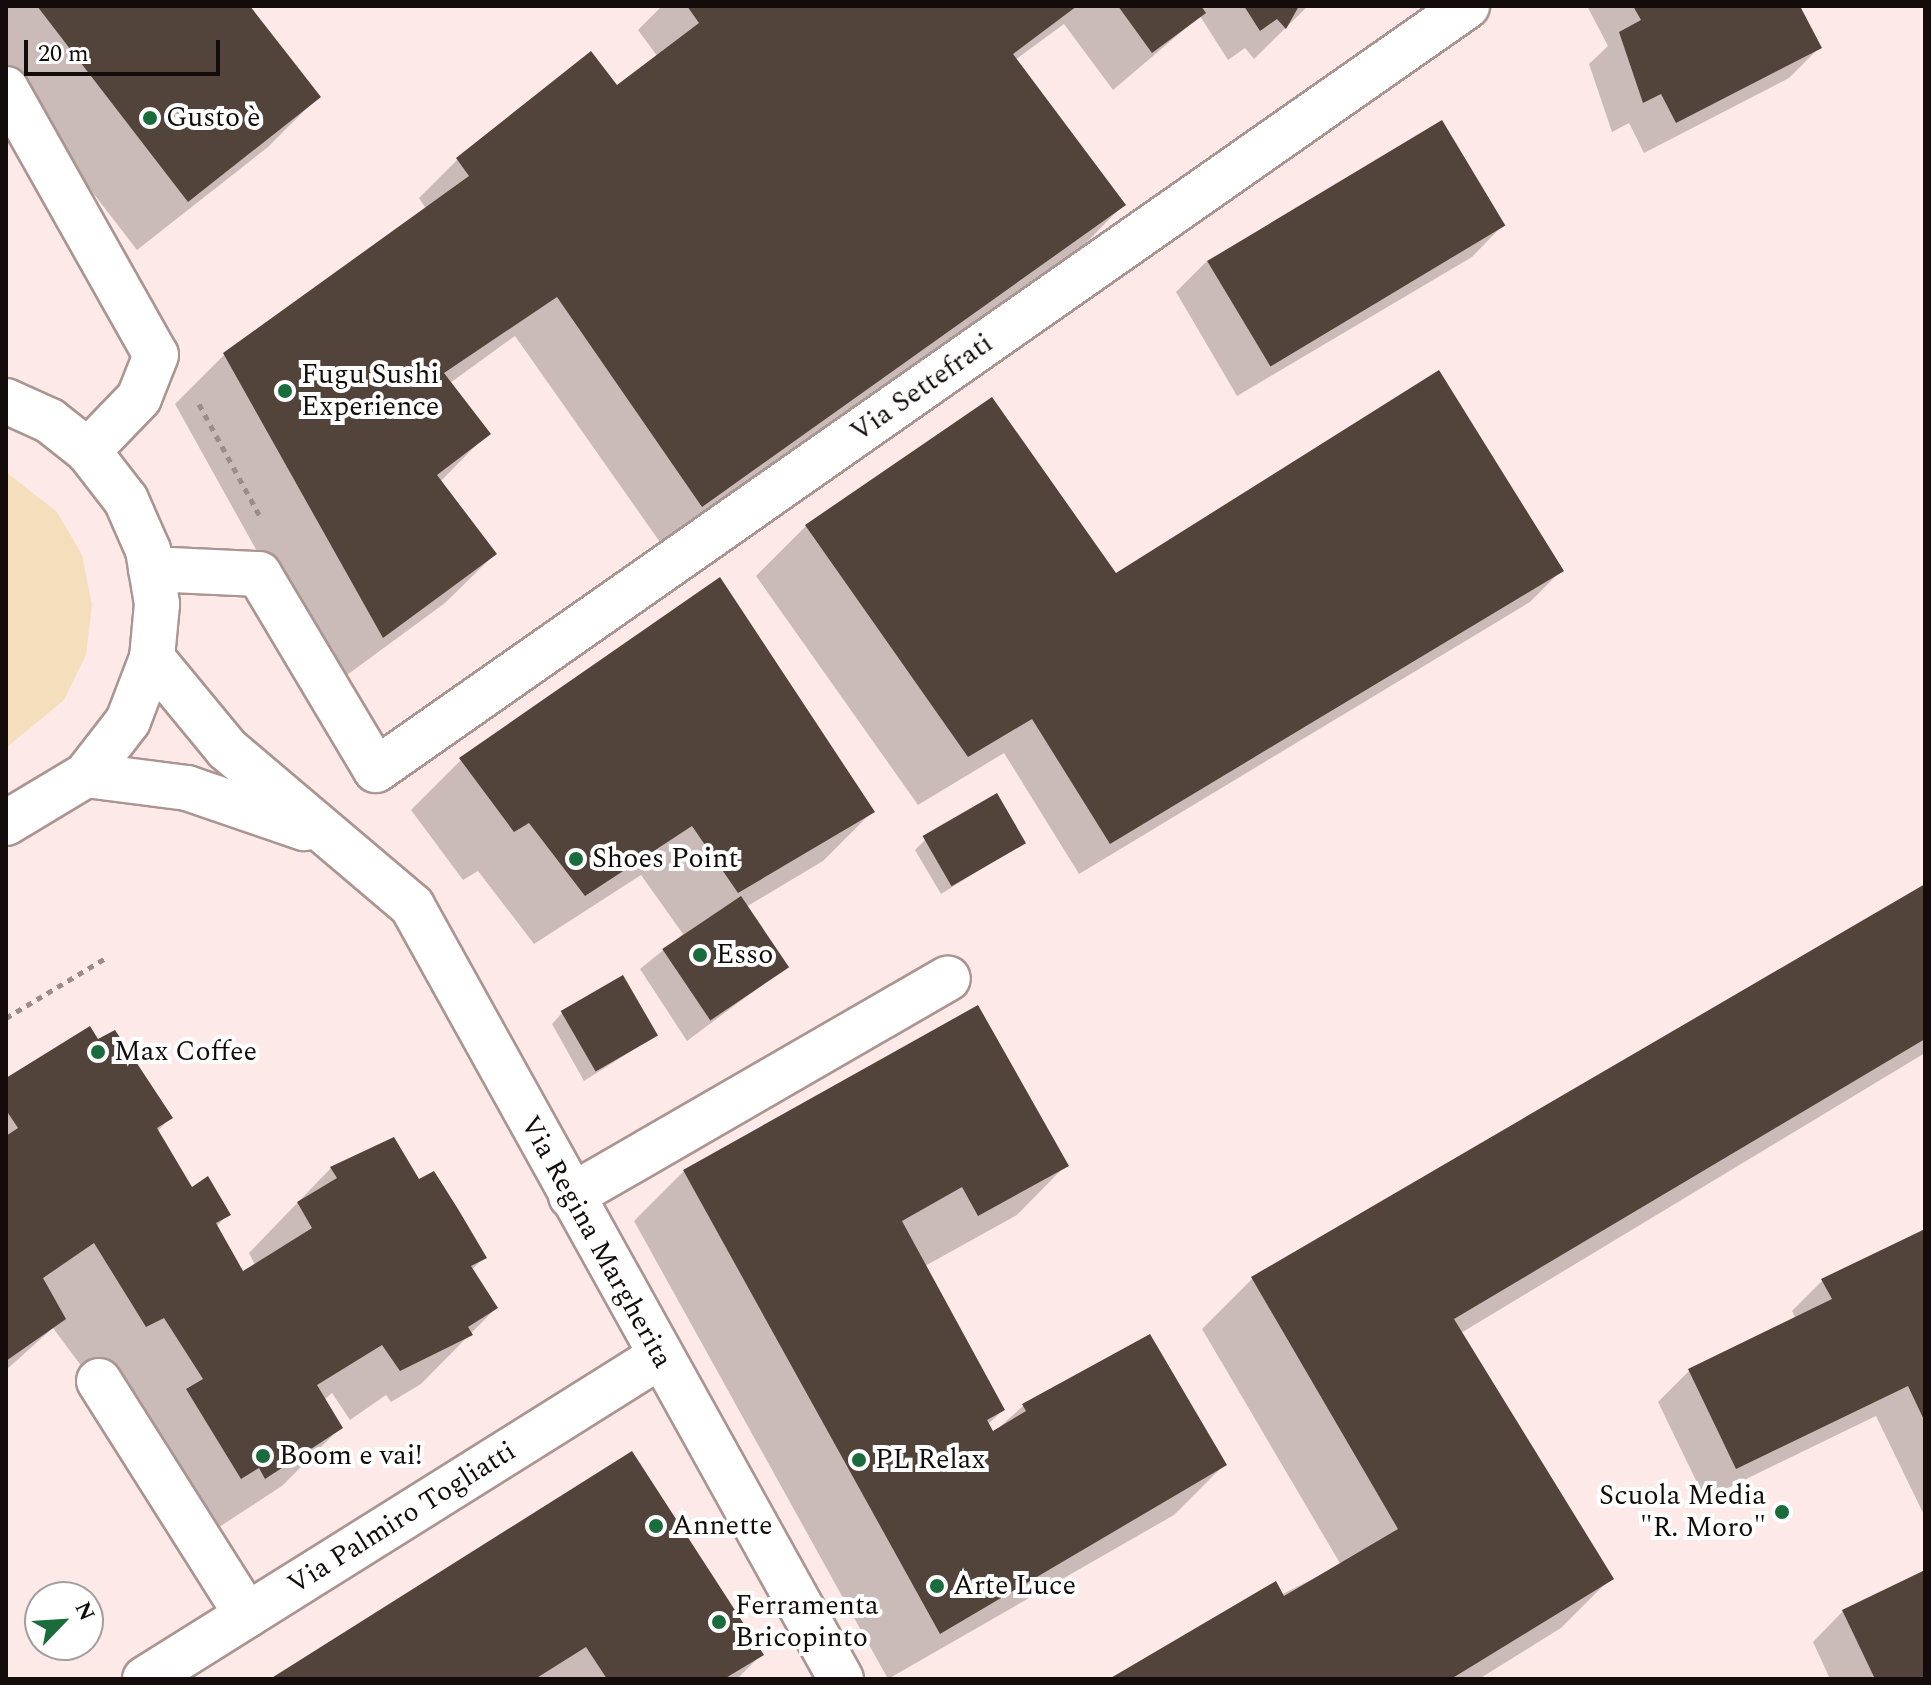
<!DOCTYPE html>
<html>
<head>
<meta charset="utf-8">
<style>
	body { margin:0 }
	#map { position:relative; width:1931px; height:1685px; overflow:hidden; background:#fdeae8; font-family:Spectral,serif }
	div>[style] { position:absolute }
	.green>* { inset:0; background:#f5debb }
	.shadow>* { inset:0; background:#0003 }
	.building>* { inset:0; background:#53443b; transform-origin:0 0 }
	.path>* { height:5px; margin-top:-2.5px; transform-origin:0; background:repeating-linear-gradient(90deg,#9a8c8b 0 6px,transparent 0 12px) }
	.roads { filter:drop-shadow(2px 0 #aa9592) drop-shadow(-2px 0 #aa9592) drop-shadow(0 2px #aa9592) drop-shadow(0 -2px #aa9592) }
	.minor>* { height:44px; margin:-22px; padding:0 22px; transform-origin:22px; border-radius:22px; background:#fff }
	.dots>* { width:22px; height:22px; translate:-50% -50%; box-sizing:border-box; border:4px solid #fff; border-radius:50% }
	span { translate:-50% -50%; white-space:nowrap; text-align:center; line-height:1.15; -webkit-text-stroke:8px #fff; paint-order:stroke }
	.poi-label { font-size:28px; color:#130c0b }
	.left { translate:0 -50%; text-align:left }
	.right { translate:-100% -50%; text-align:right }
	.street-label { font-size:28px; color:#130c0b }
	.frame { position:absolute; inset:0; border:8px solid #130c0b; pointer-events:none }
	.north { position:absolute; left:24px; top:1581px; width:80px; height:80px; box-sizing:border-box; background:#fff; border:2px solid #a19e9d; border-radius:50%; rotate:65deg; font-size:22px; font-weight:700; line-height:32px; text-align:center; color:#130c0b }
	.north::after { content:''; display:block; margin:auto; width:28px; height:36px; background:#1a6c3d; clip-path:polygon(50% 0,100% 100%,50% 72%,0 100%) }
	.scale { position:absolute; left:24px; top:40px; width:196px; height:36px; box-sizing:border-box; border:4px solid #130c0b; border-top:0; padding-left:10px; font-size:24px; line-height:28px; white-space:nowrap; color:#130c0b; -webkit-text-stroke:6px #fff; paint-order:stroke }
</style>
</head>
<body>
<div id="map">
	<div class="green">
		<div style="clip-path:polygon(6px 472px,57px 512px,82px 555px,92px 605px,86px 655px,64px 700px,6px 748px)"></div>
	</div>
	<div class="shadow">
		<div style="clip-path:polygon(6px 6px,248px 6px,318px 97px,268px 147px,137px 250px,6px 80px)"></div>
		<div style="clip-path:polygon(662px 6px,1308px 6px,1254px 59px,1245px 48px,1228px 60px,1200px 16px,1113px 90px,1064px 24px,1015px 60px,1123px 205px,1085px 244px,662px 545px,515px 336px,450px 383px,488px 433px,440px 482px,495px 554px,445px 603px,332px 686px,175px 404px,225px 354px,426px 209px,419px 198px,457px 160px,616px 88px,658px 57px,638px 30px)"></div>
		<div style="clip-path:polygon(1587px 6px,1798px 6px,1820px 47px,1789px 78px,1644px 153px,1629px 123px,1612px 132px,1589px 64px,1608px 46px)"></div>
		<div style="clip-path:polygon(1441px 122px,1502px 226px,1472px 257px,1237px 396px,1176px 292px,1207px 261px)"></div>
		<div style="clip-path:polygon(806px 526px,1117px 575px,1561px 571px,1530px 602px,1079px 874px,1004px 753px,918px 805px,756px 576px)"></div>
		<div style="clip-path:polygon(461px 760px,872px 812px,823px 861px,746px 907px,786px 967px,687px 1041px,640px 969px,683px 934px,641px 875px,534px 944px,478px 871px,463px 880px,411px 810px)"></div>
		<div style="clip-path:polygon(926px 839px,1023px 843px,941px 894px,915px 850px)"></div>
		<div style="clip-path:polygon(1925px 886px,1925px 1053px,1461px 1333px,1611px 1578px,1561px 1628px,1479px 1679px,1112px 1679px,1341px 1565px,1202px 1329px,1252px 1279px)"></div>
		<div style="clip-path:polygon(978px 1007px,1066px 1165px,1017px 1215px,925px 1266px,1003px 1410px,987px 1425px,992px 1434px,1024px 1405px,1224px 1465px,1174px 1515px,888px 1679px,634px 1221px,684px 1171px)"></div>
		<div style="clip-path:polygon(562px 1013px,655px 1036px,584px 1081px,552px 1024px)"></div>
		<div style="clip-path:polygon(97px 1042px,170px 1118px,157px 1132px,191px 1190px,228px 1214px,216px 1227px,242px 1274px,255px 1265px,249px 1253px,331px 1168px,418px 1182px,484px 1257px,472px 1270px,496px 1308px,421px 1384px,391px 1402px,386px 1395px,350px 1420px,332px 1393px,324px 1400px,340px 1428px,282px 1486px,207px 1535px,53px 1328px,6px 1370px,6px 1080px)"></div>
		<div style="clip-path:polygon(1925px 1231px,1925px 1517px,1876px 1416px,1705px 1499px,1658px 1402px,1689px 1371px,1796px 1319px,1792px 1311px,1823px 1280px)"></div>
		<div style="clip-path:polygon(631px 1454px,762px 1654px,737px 1679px,274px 1679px)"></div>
		<div style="clip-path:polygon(1925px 1572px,1925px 1679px,1830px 1679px,1813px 1642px,1843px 1611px)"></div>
	</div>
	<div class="building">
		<div style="clip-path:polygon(37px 6px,250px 6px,321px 97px,188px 202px)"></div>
		<div style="clip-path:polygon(687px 6px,1077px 6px,1013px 54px,1126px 205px,702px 507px,557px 297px,444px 373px,491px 434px,437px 475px,497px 554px,383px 638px,223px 353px,469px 176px,456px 158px,591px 51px,617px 85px,699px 23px)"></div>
		<div style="clip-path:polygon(1118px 6px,1201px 6px,1206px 13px,1152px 53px)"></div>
		<div style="clip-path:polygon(1244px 6px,1299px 6px,1286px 29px,1277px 19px,1260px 31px)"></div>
		<div style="clip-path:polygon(1633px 6px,1800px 6px,1822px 48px,1676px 123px,1661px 94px,1643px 103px,1619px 32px,1641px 20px)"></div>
		<div style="left:1442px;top:120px;width:123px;height:274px;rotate:59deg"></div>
		<div style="clip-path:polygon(1439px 370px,1564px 571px,1110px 844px,1032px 719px,968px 757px,805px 525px,992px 397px,1116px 573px)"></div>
		<div style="clip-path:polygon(720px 577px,875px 812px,738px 893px,692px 826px,585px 896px,529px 823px,514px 832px,459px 758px)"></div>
		<div style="left:997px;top:793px;width:58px;height:86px;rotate:60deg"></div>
		<div style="clip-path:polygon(1925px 884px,1925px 1039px,1454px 1319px,1614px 1579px,1451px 1679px,1109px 1679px,1276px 1581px,1284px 1596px,1398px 1529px,1251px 1277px)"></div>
		<div style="left:741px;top:896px;width:86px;height:95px;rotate:56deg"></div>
		<div style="left:623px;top:975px;width:70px;height:72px;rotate:60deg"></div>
		<div style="clip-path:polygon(978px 1005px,1069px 1166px,978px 1216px,962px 1187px,902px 1221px,1005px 1410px,987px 1420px,993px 1431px,1026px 1411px,1022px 1404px,1150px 1334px,1227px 1465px,940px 1634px,683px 1170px)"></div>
		<div style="clip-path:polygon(90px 1026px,98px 1039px,115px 1030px,173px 1118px,157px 1128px,192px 1187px,208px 1176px,231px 1215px,216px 1223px,243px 1271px,312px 1228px,297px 1202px,337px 1178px,330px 1167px,394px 1137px,419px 1179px,434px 1171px,458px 1209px,487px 1258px,471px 1266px,498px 1308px,468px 1327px,473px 1335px,400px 1371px,382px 1345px,317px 1385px,343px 1428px,265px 1479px,259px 1468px,241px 1479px,186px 1389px,203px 1379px,164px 1318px,146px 1327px,94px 1243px,43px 1278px,66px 1319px,6px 1361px,6px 1136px,18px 1128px,6px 1110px,6px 1078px)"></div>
		<div style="clip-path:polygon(1925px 1229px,1925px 1422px,1908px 1386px,1736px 1469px,1688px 1369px,1832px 1299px,1821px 1279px)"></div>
		<div style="clip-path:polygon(632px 1451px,764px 1655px,724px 1679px,607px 1679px,586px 1647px,535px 1679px,270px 1679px)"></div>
		<div style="clip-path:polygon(1925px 1570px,1925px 1679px,1875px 1679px,1842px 1610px)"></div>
	</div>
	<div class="path">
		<div style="left:199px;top:404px;width:130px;rotate:61.5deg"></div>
		<div style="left:6px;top:1018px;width:118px;rotate:-31.1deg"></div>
	</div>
	<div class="roads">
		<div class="minor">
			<div style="left:6px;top:89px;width:305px;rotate:60.6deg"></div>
			<div style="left:156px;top:355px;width:46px;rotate:111.6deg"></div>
			<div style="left:139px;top:398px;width:74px;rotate:133.9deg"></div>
			<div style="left:6px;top:401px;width:48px;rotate:24.4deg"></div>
			<div style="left:50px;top:421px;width:48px;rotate:38.3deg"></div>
			<div style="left:88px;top:451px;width:62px;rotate:52.2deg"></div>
			<div style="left:126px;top:500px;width:55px;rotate:66.3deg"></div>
			<div style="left:148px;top:550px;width:55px;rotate:80.5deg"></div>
			<div style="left:157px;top:604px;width:54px;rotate:95.3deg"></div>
			<div style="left:152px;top:658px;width:67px;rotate:110.9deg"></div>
			<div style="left:128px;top:721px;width:68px;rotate:127.9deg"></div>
			<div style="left:86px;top:775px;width:93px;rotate:149deg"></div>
			<div style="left:151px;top:569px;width:108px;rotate:2.7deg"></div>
			<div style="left:259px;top:574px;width:228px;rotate:59.2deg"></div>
			<div style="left:376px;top:770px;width:1332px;rotate:-35deg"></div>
			<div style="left:152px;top:658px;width:118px;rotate:50.5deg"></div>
			<div style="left:227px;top:749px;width:243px;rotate:40.3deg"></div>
			<div style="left:412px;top:906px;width:884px;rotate:60.97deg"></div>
			<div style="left:86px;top:775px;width:102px;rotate:7.3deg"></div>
			<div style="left:187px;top:788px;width:124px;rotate:18.9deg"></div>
			<div style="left:571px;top:1196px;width:435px;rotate:-30deg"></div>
			<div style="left:99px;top:1381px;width:277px;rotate:57.7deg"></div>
			<div style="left:145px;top:1679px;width:607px;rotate:-32.07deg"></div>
		</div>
	</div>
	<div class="dots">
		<div style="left:150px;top:118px;background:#1a6c3d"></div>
		<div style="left:285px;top:391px;background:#1a6c3d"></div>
		<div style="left:576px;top:859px;background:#1a6c3d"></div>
		<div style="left:700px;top:955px;background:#1a6c3d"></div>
		<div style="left:98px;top:1052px;background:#1a6c3d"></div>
		<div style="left:263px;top:1456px;background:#1a6c3d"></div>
		<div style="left:859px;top:1460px;background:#1a6c3d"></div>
		<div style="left:1782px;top:1512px;background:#1a6c3d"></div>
		<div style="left:656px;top:1526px;background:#1a6c3d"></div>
		<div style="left:937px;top:1586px;background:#1a6c3d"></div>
		<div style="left:719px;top:1622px;background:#1a6c3d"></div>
	</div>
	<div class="poi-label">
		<span class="left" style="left:166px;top:118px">Gusto è</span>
		<span class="left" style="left:301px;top:391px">Fugu Sushi<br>Experience</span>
		<span class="left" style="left:592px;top:859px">Shoes Point</span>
		<span class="left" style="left:716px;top:955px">Esso</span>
		<span class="left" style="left:114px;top:1052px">Max Coffee</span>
		<span class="left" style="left:279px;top:1456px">Boom e vai!</span>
		<span class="left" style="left:875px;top:1460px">PL Relax</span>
		<span class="right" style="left:1766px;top:1512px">Scuola Media<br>"R. Moro"</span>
		<span class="left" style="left:672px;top:1526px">Annette</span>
		<span class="left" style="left:953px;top:1586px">Arte Luce</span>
		<span class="left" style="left:735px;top:1622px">Ferramenta<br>Bricopinto</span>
	</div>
	<div class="street-label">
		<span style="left:922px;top:388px;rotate:-35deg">Via Settefrati</span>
		<span style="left:596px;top:1242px;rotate:61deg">Via Regina Margherita</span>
		<span style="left:402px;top:1518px;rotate:-32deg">Via Palmiro Togliatti</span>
	</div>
	<div class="frame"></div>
	<div class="north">N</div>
	<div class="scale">20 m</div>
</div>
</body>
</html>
